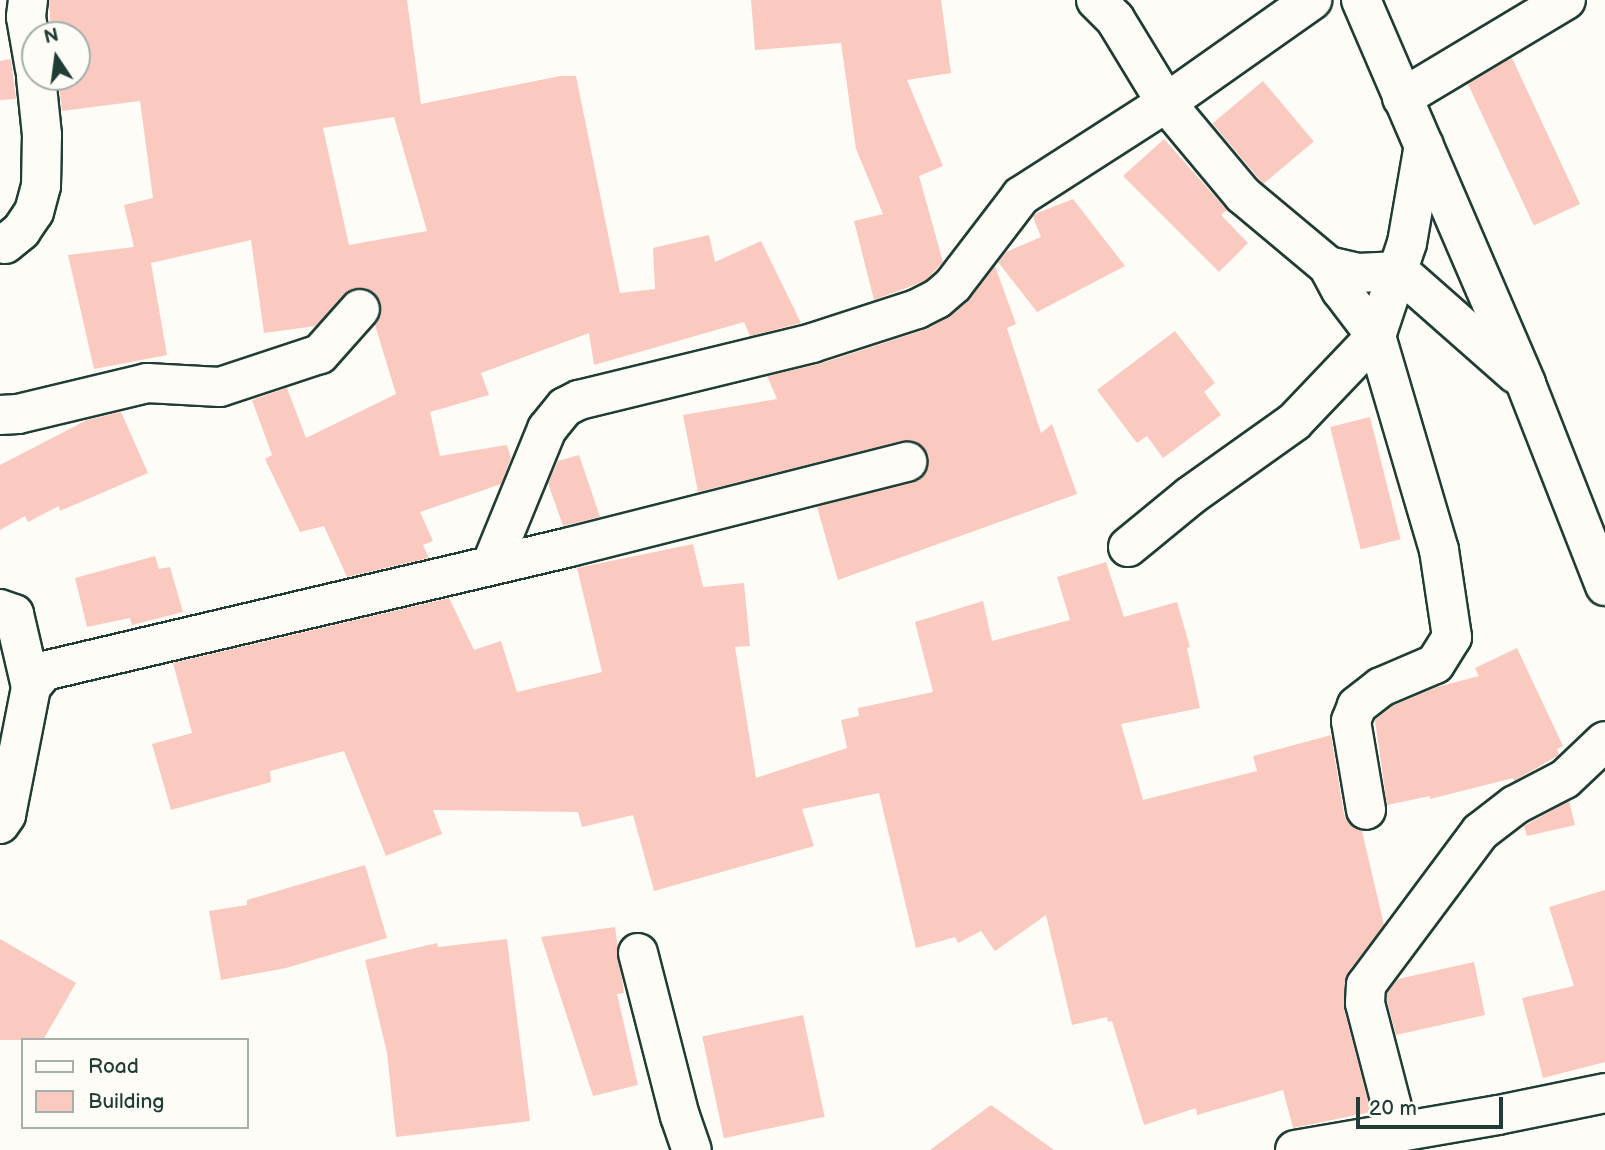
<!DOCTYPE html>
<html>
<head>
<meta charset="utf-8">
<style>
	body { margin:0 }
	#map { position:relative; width:1605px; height:1150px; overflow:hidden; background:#fdfcf7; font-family:"Balsamiq Sans",sans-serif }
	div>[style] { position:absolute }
	.building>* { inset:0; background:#facac1; transform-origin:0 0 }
	.roads { filter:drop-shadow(2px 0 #1f3d34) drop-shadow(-2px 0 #1f3d34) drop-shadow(0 2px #1f3d34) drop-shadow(0 -2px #1f3d34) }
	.minor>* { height:38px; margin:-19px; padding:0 19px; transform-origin:19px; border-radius:19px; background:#fdfcf7 }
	span { translate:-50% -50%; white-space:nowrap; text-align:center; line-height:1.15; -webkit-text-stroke:5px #fdfcf7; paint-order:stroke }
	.legend { position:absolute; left:21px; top:1038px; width:228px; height:91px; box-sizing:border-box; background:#fdfcf7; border:2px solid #a4b0a9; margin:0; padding:9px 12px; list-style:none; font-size:21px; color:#1f3d34 }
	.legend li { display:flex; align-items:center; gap:14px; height:35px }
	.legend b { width:35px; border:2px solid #a4b0a9 }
	.north { position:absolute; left:21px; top:21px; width:70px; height:70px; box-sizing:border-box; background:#fdfcf7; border:2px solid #a4b0a9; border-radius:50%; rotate:347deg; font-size:19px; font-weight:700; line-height:28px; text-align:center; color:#1f3d34 }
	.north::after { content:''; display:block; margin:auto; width:24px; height:32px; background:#1f3d34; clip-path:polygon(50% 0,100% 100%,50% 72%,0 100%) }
	.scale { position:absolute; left:1356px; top:1097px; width:147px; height:32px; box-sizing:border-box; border:4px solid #1f3d34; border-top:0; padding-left:9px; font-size:21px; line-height:24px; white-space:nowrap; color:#1f3d34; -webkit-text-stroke:5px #fdfcf7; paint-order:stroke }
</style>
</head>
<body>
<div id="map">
	<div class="building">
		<div style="clip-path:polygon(evenodd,49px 0,407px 0,421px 104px,560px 76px,576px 76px,620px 293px,655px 289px,653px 248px,709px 235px,715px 262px,761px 241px,801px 323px,750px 336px,744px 322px,594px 365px,589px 333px,481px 373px,489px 395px,430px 412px,440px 456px,507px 445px,511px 458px,501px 484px,420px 512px,433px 541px,423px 545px,429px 558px,347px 577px,324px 526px,300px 532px,265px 459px,272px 455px,252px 400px,287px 388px,306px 438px,396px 394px,375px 325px,381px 314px,380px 301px,374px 292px,364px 288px,354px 288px,344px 294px,316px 326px,264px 333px,251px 240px,151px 263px,167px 355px,94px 369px,68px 255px,134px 247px,124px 205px,153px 198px,140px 101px,62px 111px,58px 77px,77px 77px,77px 35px,51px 35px,49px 0,394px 117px,427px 231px,349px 245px,323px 128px,394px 117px)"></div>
		<div style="clip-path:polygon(751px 0,941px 0,951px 73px,907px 80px,943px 166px,919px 176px,943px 262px,925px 281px,874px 300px,854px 221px,883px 214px,856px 149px,841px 43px,755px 50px)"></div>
		<div style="left:1512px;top:58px;width:161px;height:51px;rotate:65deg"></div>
		<div style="clip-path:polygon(11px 59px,16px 99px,0 100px,0 61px)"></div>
		<div style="left:1263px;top:81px;width:79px;height:66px;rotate:50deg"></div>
		<div style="clip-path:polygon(1164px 139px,1227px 210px,1221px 215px,1248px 243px,1219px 272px,1123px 176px)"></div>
		<div style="clip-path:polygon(1073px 199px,1125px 266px,1037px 312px,998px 262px,1006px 252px,1041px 237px,1033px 217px,1035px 214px)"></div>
		<div style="clip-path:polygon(995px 266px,1016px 324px,1007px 328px,1041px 433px,1052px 424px,1077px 494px,838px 580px,817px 507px,922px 478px,928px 467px,928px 456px,922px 446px,912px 441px,902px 441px,698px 492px,683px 415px,777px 399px,767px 376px,819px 364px,927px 329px,947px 318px,968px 301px)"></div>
		<div style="clip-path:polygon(1175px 331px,1215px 383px,1204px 392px,1221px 415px,1163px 458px,1147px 436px,1137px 443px,1097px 390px)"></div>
		<div style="clip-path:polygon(121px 412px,148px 473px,60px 511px,59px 506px,28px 522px,25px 516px,0 530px,0 465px,87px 420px)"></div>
		<div style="left:1370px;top:417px;width:126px;height:41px;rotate:76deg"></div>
		<div style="clip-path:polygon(579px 455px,600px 517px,563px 526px,548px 483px,558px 461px)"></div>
		<div style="clip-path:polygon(693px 544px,703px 587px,744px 583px,750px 646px,735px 647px,756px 778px,847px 748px,841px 720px,859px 716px,858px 708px,933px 692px,915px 622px,983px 601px,992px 641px,1070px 620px,1057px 577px,1106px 562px,1124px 617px,1177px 602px,1190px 647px,1187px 648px,1200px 708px,1121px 724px,1143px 800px,1257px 771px,1253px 756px,1331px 735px,1344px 814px,1350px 824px,1362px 831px,1384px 925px,1348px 972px,1344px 984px,1344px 1009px,1371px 1112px,1293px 1128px,1283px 1090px,1197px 1115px,1196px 1108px,1144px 1125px,1112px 1021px,1108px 1022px,1107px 1017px,1072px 1025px,1046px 915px,995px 951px,981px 931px,958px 943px,955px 937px,916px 948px,879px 793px,802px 809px,814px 846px,654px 891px,633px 815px,582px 827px,578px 812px,433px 810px,442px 834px,386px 856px,344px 751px,270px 771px,271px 782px,171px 810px,152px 744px,192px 733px,173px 663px,449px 598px,474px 650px,501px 641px,517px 692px,602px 672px,577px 568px)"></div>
		<div style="clip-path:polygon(155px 556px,159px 569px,170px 567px,183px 612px,132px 625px,130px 618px,87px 627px,75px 578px)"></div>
		<div style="clip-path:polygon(1517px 648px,1563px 746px,1557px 749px,1559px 755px,1514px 781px,1513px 778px,1430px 799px,1430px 796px,1387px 805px,1375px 720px,1392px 706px,1437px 687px,1479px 676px,1475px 668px)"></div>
		<div style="clip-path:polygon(1569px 801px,1575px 825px,1527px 836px,1524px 826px)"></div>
		<div style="clip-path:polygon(365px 865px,387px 938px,286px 968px,221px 980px,209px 911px,247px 905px,247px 900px)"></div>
		<div style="clip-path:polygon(1605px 890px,1605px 1062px,1543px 1078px,1522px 998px,1574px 986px,1549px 907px)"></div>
		<div style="clip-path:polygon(615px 927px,624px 993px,617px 994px,638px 1085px,593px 1096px,541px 937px)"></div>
		<div style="clip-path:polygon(0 939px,76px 983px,43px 1040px,0 1040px)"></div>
		<div style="clip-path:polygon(507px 939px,530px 1121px,396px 1137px,387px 1053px,365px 960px,437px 943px,438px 947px)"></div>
		<div style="clip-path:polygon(1474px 962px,1485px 1015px,1396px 1035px,1387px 1001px,1387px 993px,1398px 979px)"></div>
		<div style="left:803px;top:1015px;width:104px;height:103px;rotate:78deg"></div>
		<div style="clip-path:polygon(991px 1105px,1054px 1150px,930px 1150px)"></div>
	</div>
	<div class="roads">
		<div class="minor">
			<div style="left:28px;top:0;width:17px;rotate:97deg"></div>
			<div style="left:26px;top:17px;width:53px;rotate:80.2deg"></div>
			<div style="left:1096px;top:0;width:27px;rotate:45deg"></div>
			<div style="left:1115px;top:19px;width:98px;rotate:58.7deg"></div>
			<div style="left:1166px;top:103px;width:120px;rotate:50.1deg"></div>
			<div style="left:1243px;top:195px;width:111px;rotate:39.9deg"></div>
			<div style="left:1328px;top:266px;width:27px;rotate:62deg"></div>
			<div style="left:1341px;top:290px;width:58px;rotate:52.7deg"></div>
			<div style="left:1376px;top:336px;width:223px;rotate:73.6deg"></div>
			<div style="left:1439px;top:550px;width:88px;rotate:81.5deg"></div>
			<div style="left:1452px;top:637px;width:32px;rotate:122deg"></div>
			<div style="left:1435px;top:664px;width:59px;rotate:156.9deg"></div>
			<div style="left:1381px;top:687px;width:31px;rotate:142deg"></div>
			<div style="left:1357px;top:706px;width:16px;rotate:112deg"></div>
			<div style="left:1351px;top:721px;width:90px;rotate:80.4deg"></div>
			<div style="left:1361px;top:0;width:418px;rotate:66.7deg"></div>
			<div style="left:1526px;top:384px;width:217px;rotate:68.6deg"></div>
			<div style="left:1402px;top:98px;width:191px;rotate:-30.9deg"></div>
			<div style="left:5px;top:244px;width:21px;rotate:-39deg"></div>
			<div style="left:21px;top:231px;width:23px;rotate:-56deg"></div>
			<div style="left:34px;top:212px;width:27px;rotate:-75deg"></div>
			<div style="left:41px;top:186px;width:51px;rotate:-88.9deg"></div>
			<div style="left:42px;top:135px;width:58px;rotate:-95.9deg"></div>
			<div style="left:1328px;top:266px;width:31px;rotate:13deg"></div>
			<div style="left:1358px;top:273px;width:41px;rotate:-2.8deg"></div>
			<div style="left:1399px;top:271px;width:156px;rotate:41.4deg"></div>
			<div style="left:0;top:415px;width:18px;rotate:-3deg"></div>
			<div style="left:18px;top:414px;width:133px;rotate:-13.5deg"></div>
			<div style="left:147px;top:383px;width:73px;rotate:3.1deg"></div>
			<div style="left:220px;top:387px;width:105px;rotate:-18.3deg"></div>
			<div style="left:320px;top:354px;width:60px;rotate:-48.4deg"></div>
			<div style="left:1128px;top:547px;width:80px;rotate:-39.4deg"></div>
			<div style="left:1190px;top:496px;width:128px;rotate:-35.4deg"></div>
			<div style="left:1294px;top:422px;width:119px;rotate:-46.4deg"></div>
			<div style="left:1376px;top:336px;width:98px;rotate:-71.6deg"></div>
			<div style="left:1407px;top:243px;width:99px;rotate:-80.2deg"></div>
			<div style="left:492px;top:563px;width:145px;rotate:-67.7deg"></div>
			<div style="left:547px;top:429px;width:28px;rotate:-51deg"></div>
			<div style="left:565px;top:407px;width:16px;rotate:-27deg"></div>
			<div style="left:579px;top:400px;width:240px;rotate:-13.7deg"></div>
			<div style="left:812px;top:343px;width:110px;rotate:-17.9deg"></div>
			<div style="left:917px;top:309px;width:22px;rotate:-27deg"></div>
			<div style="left:937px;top:299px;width:21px;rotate:-41deg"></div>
			<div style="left:953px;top:285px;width:112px;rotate:-52.6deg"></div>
			<div style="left:1021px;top:196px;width:172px;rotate:-32.7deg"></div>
			<div style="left:1166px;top:103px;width:179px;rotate:-35.2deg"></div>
			<div style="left:0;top:609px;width:15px;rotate:20deg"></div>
			<div style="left:14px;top:614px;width:75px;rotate:76.9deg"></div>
			<div style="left:0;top:824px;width:11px;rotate:-56deg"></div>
			<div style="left:6px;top:815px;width:130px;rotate:-78.9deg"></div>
			<div style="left:31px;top:687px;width:21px;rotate:-51deg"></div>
			<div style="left:44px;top:671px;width:540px;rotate:-13.26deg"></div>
			<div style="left:570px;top:547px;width:348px;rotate:-14.2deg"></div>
			<div style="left:638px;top:953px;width:168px;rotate:75.6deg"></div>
			<div style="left:680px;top:1116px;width:36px;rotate:71deg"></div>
			<div style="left:1398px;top:1130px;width:131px;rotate:-104.6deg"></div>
			<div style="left:1365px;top:1003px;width:18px;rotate:-87deg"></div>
			<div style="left:1366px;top:985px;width:191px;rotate:-53.3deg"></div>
			<div style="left:1480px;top:832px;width:44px;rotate:-37.6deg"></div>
			<div style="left:1515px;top:805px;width:56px;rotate:-27.5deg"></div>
			<div style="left:1565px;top:779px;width:55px;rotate:-43.5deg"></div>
			<div style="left:1295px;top:1150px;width:206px;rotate:-9.8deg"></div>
			<div style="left:1498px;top:1115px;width:109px;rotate:-11.6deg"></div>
		</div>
	</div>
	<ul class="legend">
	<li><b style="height:9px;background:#fdfcf7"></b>Road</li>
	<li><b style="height:19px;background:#facac1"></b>Building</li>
	</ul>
	<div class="north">N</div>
	<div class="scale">20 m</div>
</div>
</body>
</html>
